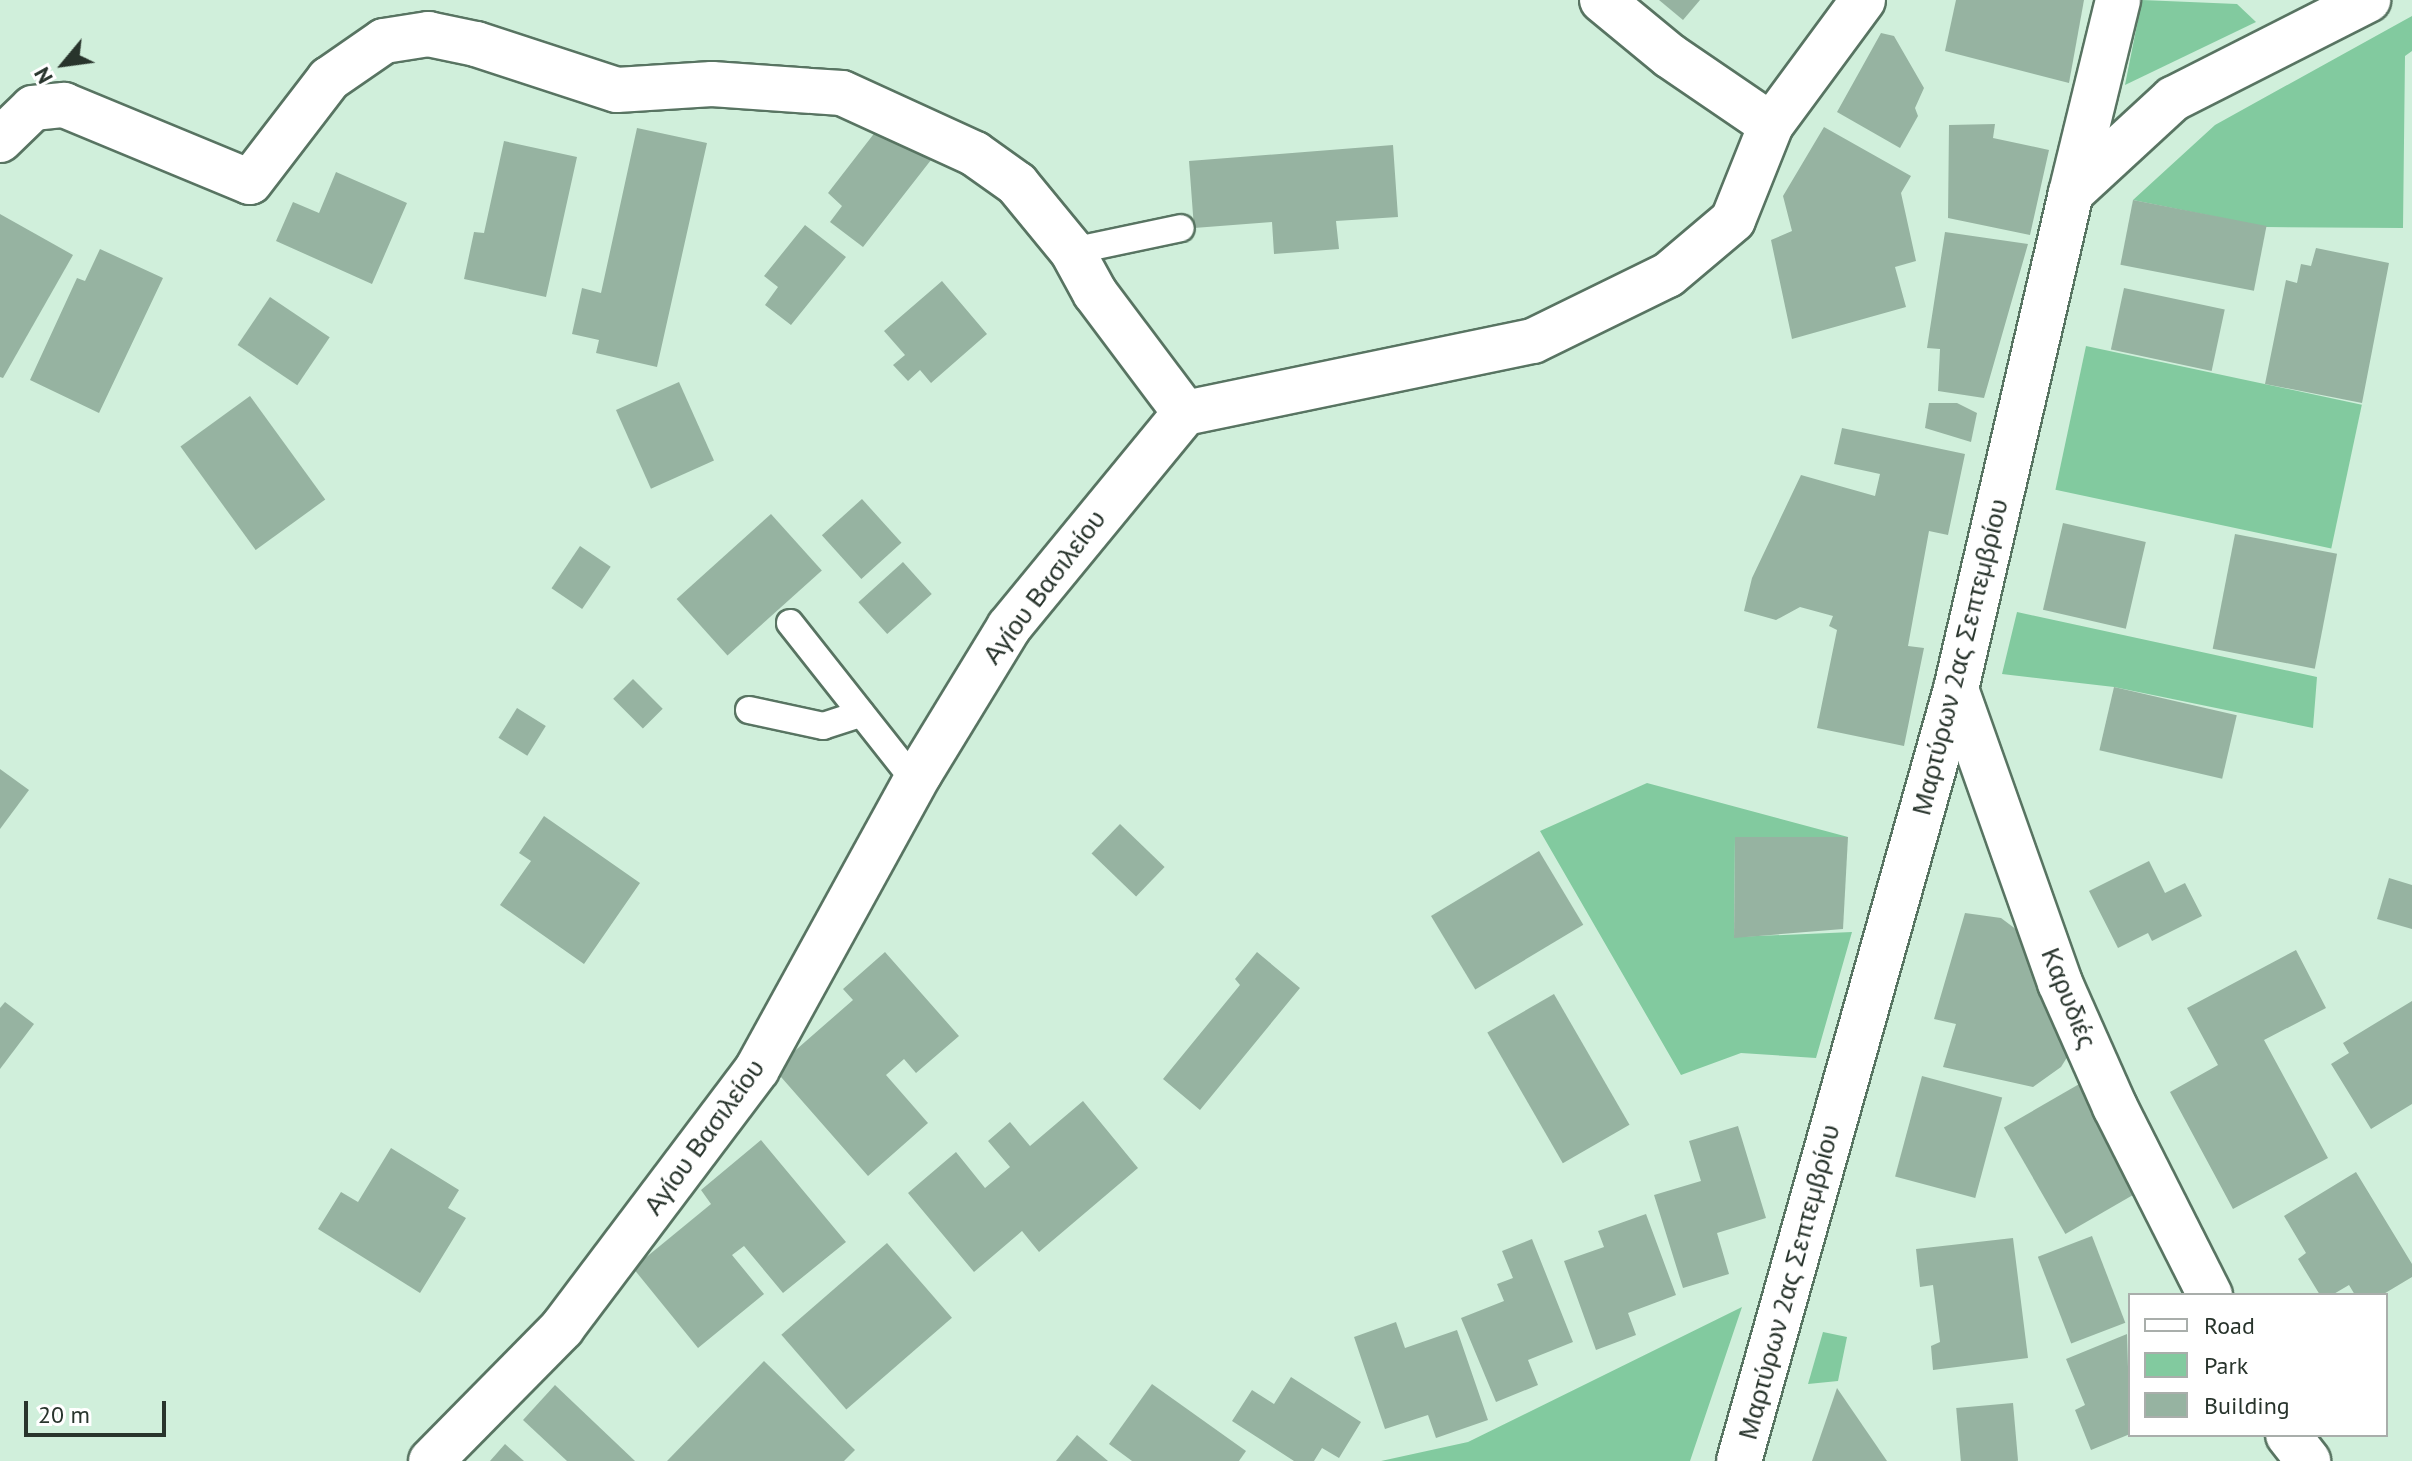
<!DOCTYPE html>
<html>
<head>
<meta charset="utf-8">
<style>
	body { margin:0 }
	#map { position:relative; width:2412px; height:1461px; overflow:hidden; background:#d0efdb; font-family:"PT Sans",sans-serif }
	div>[style] { position:absolute }
	.green>* { inset:0; background:#82ca9f; transform-origin:0 0 }
	.building>* { inset:0; background:#96b3a1; transform-origin:0 0 }
	.roads { filter:drop-shadow(2px 0 #587462) drop-shadow(-2px 0 #587462) drop-shadow(0 2px #587462) drop-shadow(0 -2px #587462) }
	.lane>* { height:26px; margin:-13px; padding:0 13px; transform-origin:13px; border-radius:13px; background:#fff }
	.street>* { height:44px; margin:-22px; padding:0 22px; transform-origin:22px; border-radius:22px; background:#fff }
	.secondary>* { height:44px; margin:-22px; padding:0 22px; transform-origin:22px; border-radius:22px; background:#fff }
	span { translate:-50% -50%; white-space:nowrap; text-align:center; line-height:1.15; -webkit-text-stroke:7px #fff; paint-order:stroke }
	.street-label { font-size:26px; color:#28342c }
	.legend { position:absolute; left:2128px; top:1293px; width:260px; height:144px; box-sizing:border-box; background:#fff; border:2px solid #a9aeab; margin:0; padding:10px 14px; list-style:none; font-size:24px; color:#28342c }
	.legend li { display:flex; align-items:center; gap:16px; height:40px }
	.legend b { width:40px; border:2px solid #a9aeab }
	.north { position:absolute; left:24px; top:24px; width:80px; height:80px; -webkit-text-stroke:6px #fff; paint-order:stroke; rotate:241deg; font-size:22px; font-weight:700; line-height:32px; text-align:center; color:#28342c }
	.north::after { content:''; display:block; margin:auto; width:28px; height:36px; background:#28342c; clip-path:polygon(50% 0,100% 100%,50% 72%,0 100%) }
	.scale { position:absolute; left:24px; top:1401px; width:142px; height:36px; box-sizing:border-box; border:4px solid #28342c; border-top:0; padding-left:10px; font-size:24px; line-height:28px; white-space:nowrap; color:#28342c; -webkit-text-stroke:6px #fff; paint-order:stroke }
</style>
</head>
<body>
<div id="map">
	<div class="green">
		<div style="clip-path:polygon(2142px 0,2237px 4px,2256px 22px,2125px 85px)"></div>
		<div style="clip-path:polygon(2412px 16px,2412px 51px,2405px 56px,2403px 228px,2266px 227px,2133px 200px,2215px 125px)"></div>
		<div style="left:2086px;top:346px;width:282px;height:147px;rotate:12deg"></div>
		<div style="clip-path:polygon(2017px 612px,2317px 677px,2313px 728px,2114px 687px,2002px 674px)"></div>
		<div style="clip-path:polygon(1647px 783px,1848px 837px,1735px 837px,1734px 937px,1852px 932px,1816px 1058px,1741px 1053px,1681px 1075px,1540px 831px)"></div>
		<div style="clip-path:polygon(1742px 1307px,1690px 1461px,1381px 1461px,1468px 1442px)"></div>
		<div style="clip-path:polygon(1823px 1332px,1847px 1337px,1838px 1381px,1808px 1384px)"></div>
	</div>
	<div class="building">
		<div style="clip-path:polygon(1659px 0,1700px 0,1683px 20px)"></div>
		<div style="clip-path:polygon(1956px 0,2084px 0,2069px 83px,1945px 51px)"></div>
		<div style="clip-path:polygon(1881px 33px,1894px 36px,1924px 88px,1915px 108px,1918px 116px,1900px 148px,1837px 112px)"></div>
		<div style="clip-path:polygon(883px 122px,931px 160px,863px 247px,830px 222px,842px 206px,828px 193px)"></div>
		<div style="clip-path:polygon(1995px 124px,1993px 138px,2049px 150px,2030px 235px,1948px 218px,1949px 125px)"></div>
		<div style="clip-path:polygon(1824px 127px,1911px 176px,1901px 193px,1916px 261px,1895px 267px,1906px 307px,1792px 339px,1771px 240px,1792px 231px,1783px 196px)"></div>
		<div style="clip-path:polygon(637px 128px,707px 143px,657px 367px,596px 353px,599px 340px,572px 334px,582px 288px,601px 293px)"></div>
		<div style="clip-path:polygon(504px 141px,577px 157px,546px 297px,464px 279px,474px 232px,484px 233px)"></div>
		<div style="clip-path:polygon(1393px 145px,1398px 217px,1336px 221px,1339px 249px,1274px 254px,1272px 222px,1194px 228px,1189px 161px)"></div>
		<div style="clip-path:polygon(336px 172px,407px 203px,372px 284px,276px 241px,293px 202px,319px 213px)"></div>
		<div style="left:2133px;top:200px;width:136px;height:66px;rotate:11deg"></div>
		<div style="clip-path:polygon(0 214px,73px 255px,3px 378px,0 377px)"></div>
		<div style="clip-path:polygon(805px 225px,846px 257px,791px 325px,765px 305px,778px 287px,764px 276px)"></div>
		<div style="clip-path:polygon(1945px 232px,2028px 244px,1984px 398px,1938px 391px,1940px 349px,1927px 348px)"></div>
		<div style="clip-path:polygon(2316px 248px,2389px 263px,2362px 403px,2265px 384px,2286px 280px,2297px 283px,2301px 264px,2311px 266px)"></div>
		<div style="clip-path:polygon(100px 249px,163px 278px,99px 413px,30px 380px,77px 278px,85px 281px)"></div>
		<div style="clip-path:polygon(942px 281px,987px 334px,931px 383px,920px 370px,908px 381px,893px 365px,905px 355px,884px 331px)"></div>
		<div style="left:2124px;top:288px;width:103px;height:63px;rotate:12deg"></div>
		<div style="left:270px;top:297px;width:72px;height:58px;rotate:34deg"></div>
		<div style="left:679px;top:382px;width:86px;height:69px;rotate:66deg"></div>
		<div style="left:250px;top:396px;width:128px;height:86px;rotate:54deg"></div>
		<div style="clip-path:polygon(1929px 403px,1957px 403px,1977px 413px,1971px 442px,1925px 428px)"></div>
		<div style="clip-path:polygon(1842px 428px,1965px 454px,1948px 535px,1929px 531px,1908px 646px,1924px 648px,1904px 746px,1817px 728px,1837px 630px,1829px 626px,1833px 616px,1800px 607px,1776px 620px,1744px 611px,1752px 578px,1801px 475px,1875px 496px,1880px 474px,1834px 464px)"></div>
		<div style="left:862px;top:499px;width:59px;height:54px;rotate:48deg"></div>
		<div style="left:771px;top:514px;width:76px;height:127px;rotate:48deg"></div>
		<div style="left:2063px;top:523px;width:85px;height:89px;rotate:13deg"></div>
		<div style="left:2235px;top:534px;width:104px;height:117px;rotate:11deg"></div>
		<div style="left:580px;top:546px;width:37px;height:51px;rotate:34deg"></div>
		<div style="left:903px;top:562px;width:43px;height:60px;rotate:48deg"></div>
		<div style="left:633px;top:679px;width:42px;height:28px;rotate:45deg"></div>
		<div style="left:2114px;top:687px;width:126px;height:65px;rotate:13deg"></div>
		<div style="left:517px;top:708px;width:34px;height:35px;rotate:32deg"></div>
		<div style="clip-path:polygon(0 769px,29px 790px,0 829px)"></div>
		<div style="clip-path:polygon(544px 816px,640px 883px,584px 964px,500px 905px,531px 861px,519px 853px)"></div>
		<div style="left:1120px;top:824px;width:62px;height:41px;rotate:44deg"></div>
		<div style="clip-path:polygon(1735px 837px,1848px 837px,1843px 929px,1734px 938px)"></div>
		<div style="left:1539px;top:851px;width:86px;height:126px;rotate:59deg"></div>
		<div style="clip-path:polygon(2149px 861px,2165px 893px,2185px 883px,2202px 916px,2152px 941px,2148px 933px,2118px 948px,2089px 891px)"></div>
		<div style="clip-path:polygon(2389px 878px,2412px 885px,2412px 929px,2377px 919px)"></div>
		<div style="clip-path:polygon(1965px 913px,2001px 918px,2029px 939px,2076px 1043px,2061px 1067px,2033px 1087px,1943px 1067px,1956px 1024px,1934px 1019px)"></div>
		<div style="clip-path:polygon(2296px 950px,2326px 1008px,2264px 1040px,2328px 1158px,2233px 1209px,2170px 1092px,2218px 1065px,2187px 1008px)"></div>
		<div style="clip-path:polygon(885px 952px,959px 1036px,916px 1073px,904px 1059px,886px 1075px,928px 1123px,868px 1176px,774px 1069px,853px 1000px,843px 989px)"></div>
		<div style="clip-path:polygon(1257px 952px,1300px 988px,1200px 1110px,1163px 1079px,1240px 985px,1235px 979px)"></div>
		<div style="left:1554px;top:994px;width:151px;height:77px;rotate:60deg"></div>
		<div style="clip-path:polygon(2412px 1001px,2412px 1104px,2371px 1129px,2331px 1064px,2349px 1053px,2343px 1043px)"></div>
		<div style="clip-path:polygon(5px 1002px,34px 1024px,0 1069px,0 1008px)"></div>
		<div style="left:1922px;top:1076px;width:83px;height:104px;rotate:15deg"></div>
		<div style="left:2081px;top:1083px;width:123px;height:89px;rotate:60deg"></div>
		<div style="clip-path:polygon(1083px 1101px,1138px 1168px,1039px 1252px,1022px 1231px,974px 1272px,908px 1193px,956px 1152px,985px 1188px,1010px 1167px,988px 1141px,1010px 1122px,1030px 1146px)"></div>
		<div style="clip-path:polygon(1738px 1126px,1766px 1218px,1717px 1233px,1729px 1274px,1683px 1288px,1654px 1195px,1701px 1181px,1689px 1141px)"></div>
		<div style="clip-path:polygon(761px 1140px,846px 1242px,783px 1293px,744px 1246px,732px 1255px,764px 1294px,698px 1348px,633px 1268px,711px 1204px,701px 1190px)"></div>
		<div style="clip-path:polygon(391px 1148px,459px 1190px,448px 1208px,466px 1218px,420px 1293px,318px 1229px,341px 1192px,358px 1202px)"></div>
		<div style="clip-path:polygon(2356px 1172px,2412px 1264px,2412px 1277px,2382px 1295px,2355px 1295px,2349px 1285px,2332px 1295px,2320px 1295px,2298px 1259px,2306px 1253px,2284px 1216px)"></div>
		<div style="clip-path:polygon(1646px 1214px,1676px 1295px,1628px 1313px,1636px 1335px,1596px 1350px,1564px 1261px,1604px 1247px,1598px 1231px)"></div>
		<div style="left:2092px;top:1236px;width:93px;height:58px;rotate:69deg"></div>
		<div style="clip-path:polygon(2013px 1238px,2028px 1358px,1933px 1370px,1931px 1346px,1940px 1342px,1933px 1285px,1920px 1287px,1916px 1249px)"></div>
		<div style="clip-path:polygon(1532px 1239px,1573px 1342px,1528px 1360px,1538px 1385px,1496px 1402px,1461px 1318px,1504px 1301px,1497px 1284px,1513px 1278px,1502px 1251px)"></div>
		<div style="left:887px;top:1243px;width:99px;height:140px;rotate:49deg"></div>
		<div style="clip-path:polygon(1396px 1322px,1405px 1348px,1457px 1330px,1488px 1420px,1436px 1438px,1428px 1415px,1385px 1429px,1354px 1337px)"></div>
		<div style="clip-path:polygon(2127px 1334px,2130px 1434px,2091px 1450px,2075px 1410px,2085px 1405px,2066px 1359px)"></div>
		<div style="clip-path:polygon(764px 1361px,855px 1450px,844px 1461px,667px 1461px)"></div>
		<div style="clip-path:polygon(1291px 1377px,1361px 1422px,1339px 1458px,1322px 1448px,1314px 1461px,1294px 1461px,1232px 1421px,1252px 1390px,1274px 1404px)"></div>
		<div style="clip-path:polygon(1152px 1384px,1246px 1451px,1239px 1461px,1132px 1461px,1109px 1444px)"></div>
		<div style="clip-path:polygon(555px 1385px,635px 1461px,567px 1461px,523px 1420px)"></div>
		<div style="clip-path:polygon(1837px 1388px,1887px 1461px,1812px 1461px)"></div>
		<div style="left:2013px;top:1403px;width:58px;height:57px;rotate:85deg"></div>
		<div style="clip-path:polygon(1077px 1435px,1108px 1461px,1056px 1461px)"></div>
		<div style="clip-path:polygon(505px 1444px,524px 1461px,490px 1461px)"></div>
	</div>
	<div class="roads">
		<div class="lane">
			<div style="left:1072px;top:251px;width:111px;rotate:-11.9deg"></div>
			<div style="left:790px;top:623px;width:201px;rotate:51.7deg"></div>
			<div style="left:749px;top:710px;width:76px;rotate:12.2deg"></div>
			<div style="left:823px;top:726px;width:40px;rotate:-18deg"></div>
		</div>
		<div class="street">
			<div style="left:1602px;top:0;width:88px;rotate:39.5deg"></div>
			<div style="left:1670px;top:56px;width:122px;rotate:34.3deg"></div>
			<div style="left:0;top:140px;width:46px;rotate:-44.1deg"></div>
			<div style="left:33px;top:108px;width:31px;rotate:-6deg"></div>
			<div style="left:64px;top:105px;width:201px;rotate:22.5deg"></div>
			<div style="left:250px;top:182px;width:130px;rotate:-52.5deg"></div>
			<div style="left:329px;top:79px;width:67px;rotate:-34.6deg"></div>
			<div style="left:384px;top:41px;width:45px;rotate:-9deg"></div>
			<div style="left:428px;top:34px;width:49px;rotate:11.8deg"></div>
			<div style="left:476px;top:44px;width:148px;rotate:18.1deg"></div>
			<div style="left:617px;top:90px;width:95px;rotate:-3.6deg"></div>
			<div style="left:712px;top:84px;width:130px;rotate:4deg"></div>
			<div style="left:842px;top:93px;width:146px;rotate:24.6deg"></div>
			<div style="left:975px;top:154px;width:52px;rotate:35.5deg"></div>
			<div style="left:1017px;top:184px;width:87px;rotate:50.6deg"></div>
			<div style="left:1072px;top:251px;width:48px;rotate:61.3deg"></div>
			<div style="left:1095px;top:293px;width:150px;rotate:53.1deg"></div>
			<div style="left:2071px;top:193px;width:199px;rotate:-76.3deg"></div>
			<div style="left:1956px;top:689px;width:312px;rotate:70.5deg"></div>
			<div style="left:2060px;top:983px;width:136px;rotate:66.1deg"></div>
			<div style="left:2115px;top:1107px;width:211px;rotate:63.2deg"></div>
			<div style="left:2288px;top:1435px;width:33px;rotate:52deg"></div>
			<div style="left:431px;top:1461px;width:187px;rotate:-45.4deg"></div>
			<div style="left:562px;top:1328px;width:324px;rotate:-53deg"></div>
			<div style="left:757px;top:1069px;width:338px;rotate:-61.2deg"></div>
			<div style="left:920px;top:773px;width:171px;rotate:-58.6deg"></div>
			<div style="left:1009px;top:627px;width:277px;rotate:-50.6deg"></div>
			<div style="left:1185px;top:413px;width:355px;rotate:-11.7deg"></div>
			<div style="left:1533px;top:341px;width:150px;rotate:-26.1deg"></div>
			<div style="left:1668px;top:275px;width:85px;rotate:-40.2deg"></div>
			<div style="left:1733px;top:220px;width:102px;rotate:-68.2deg"></div>
			<div style="left:1771px;top:125px;width:155px;rotate:-53.6deg"></div>
		</div>
		<div class="secondary">
			<div style="left:1739px;top:1461px;width:802px;rotate:-74.3deg"></div>
			<div style="left:1956px;top:689px;width:509px;rotate:-76.95deg"></div>
			<div style="left:2071px;top:193px;width:139px;rotate:-42.7deg"></div>
			<div style="left:2173px;top:99px;width:219px;rotate:-26.9deg"></div>
		</div>
	</div>
	<div class="street-label">
		<span style="left:1044px;top:587px;rotate:-53deg">Αγίου Βασιλείου</span>
		<span style="left:1960px;top:657px;rotate:-76deg">Μαρτύρων 2ας Σεπτεμβρίου</span>
		<span style="left:2069px;top:998px;rotate:68deg">Καρυδιές</span>
		<span style="left:704px;top:1137px;rotate:-54deg">Αγίου Βασιλείου</span>
		<span style="left:1789px;top:1282px;rotate:-75deg">Μαρτύρων 2ας Σεπτεμβρίου</span>
	</div>
	<ul class="legend">
	<li><b style="height:10px;background:#fff"></b>Road</li>
	<li><b style="height:22px;background:#82ca9f"></b>Park</li>
	<li><b style="height:22px;background:#96b3a1"></b>Building</li>
	</ul>
	<div class="north">N</div>
	<div class="scale">20 m</div>
</div>
</body>
</html>
